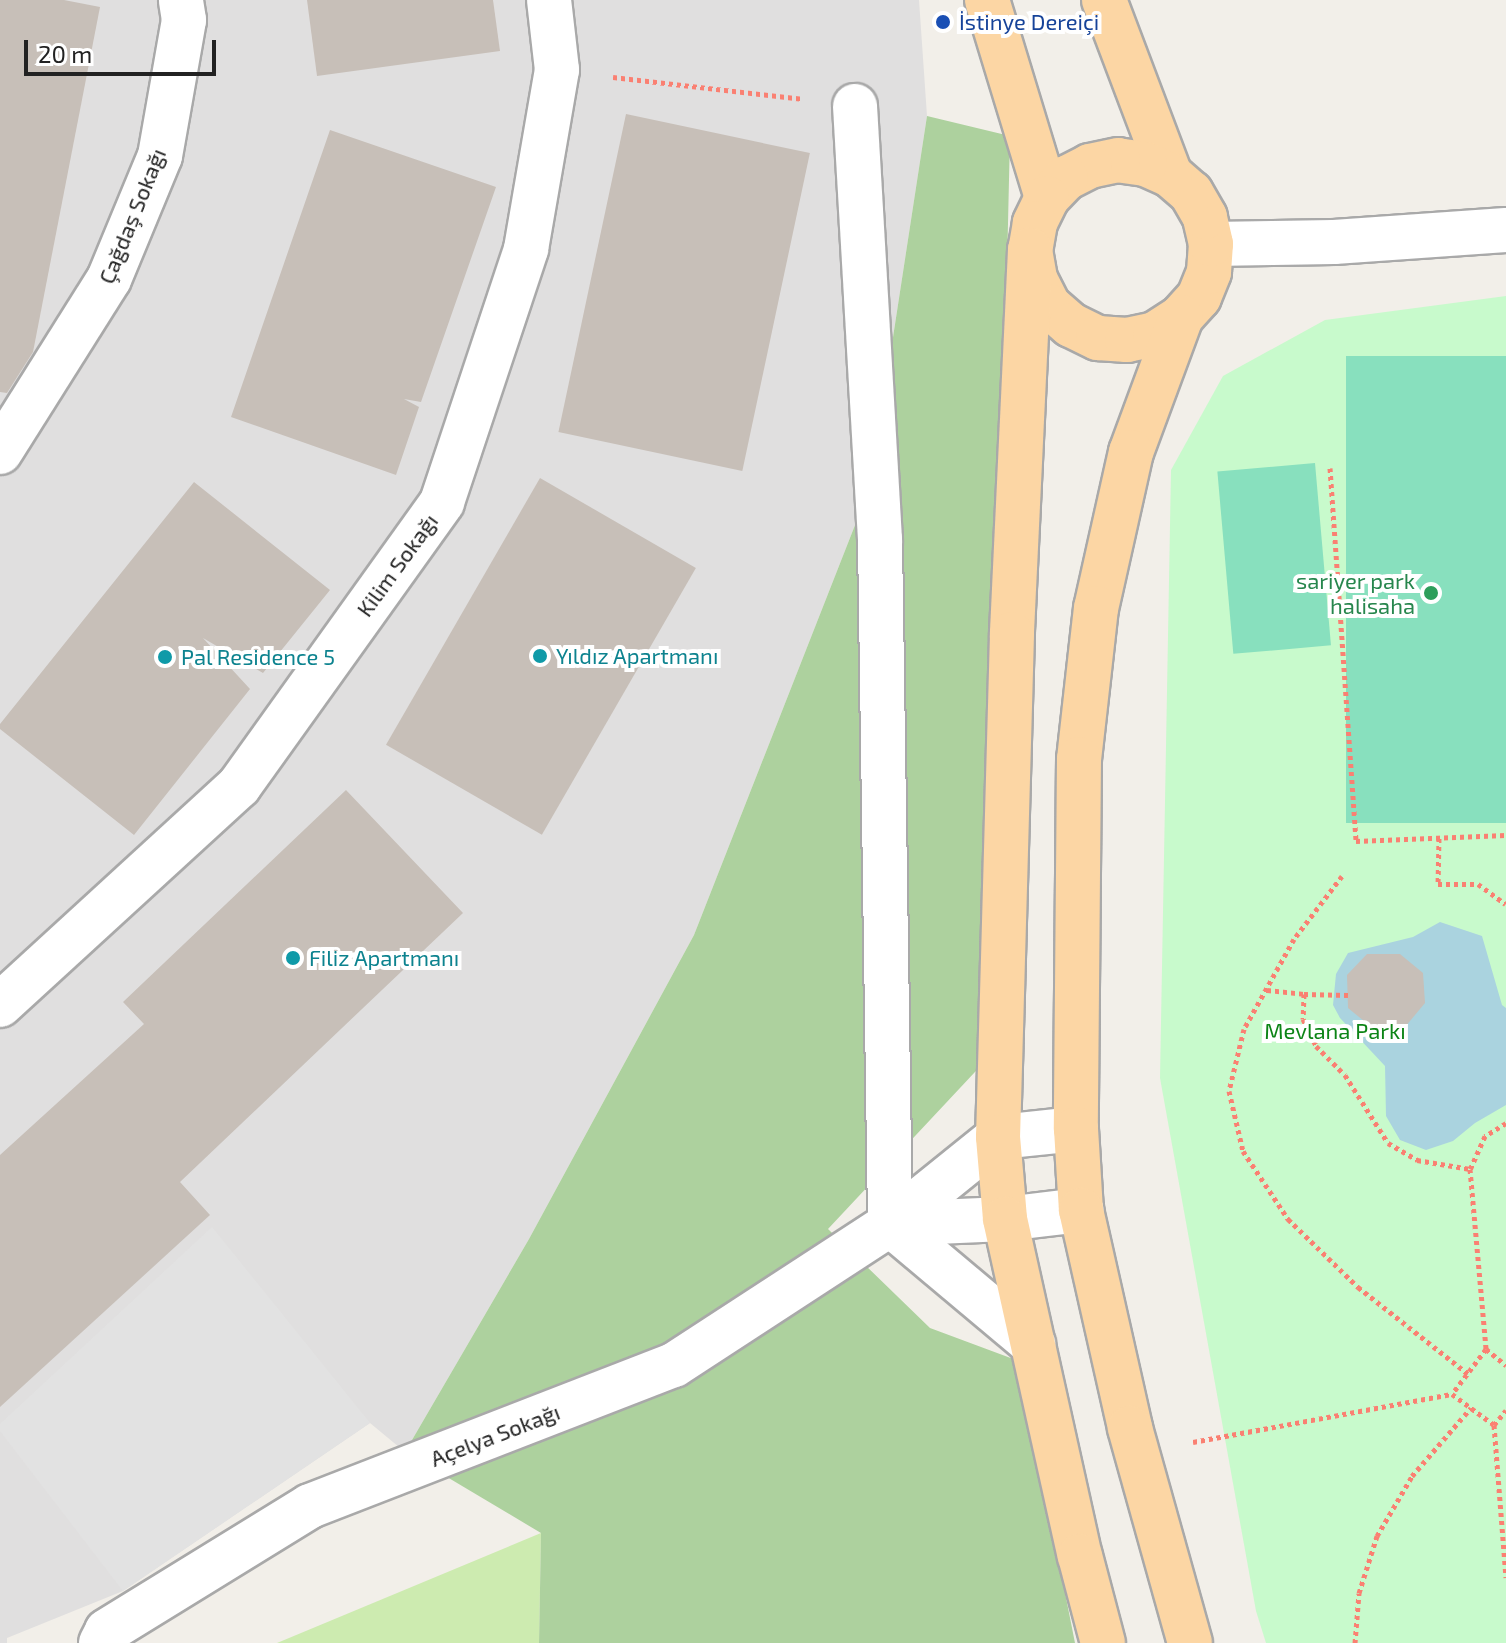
<!DOCTYPE html>
<html>
<head>
<meta charset="utf-8">
<style>
	body { margin:0 }
	#map { position:relative; width:1506px; height:1643px; overflow:hidden; background:#f2efe9; font-family:"Exo 2",sans-serif }
	div>[style] { position:absolute }
	.residential>* { inset:0; background:#e0dfdf }
	.grass>* { inset:0; background:#cdebb0 }
	.forest>* { inset:0; background:#add19e }
	.park>* { inset:0; background:#c8facc }
	.pitch>* { inset:0; background:#88e0be; transform-origin:0 0 }
	.parking>* { inset:0; background:#e2e2e2 }
	.water>* { inset:0; background:#aad3df }
	.building>* { inset:0; background:#c7bfb8; transform-origin:0 0 }
	.path>* { height:5px; margin-top:-2.5px; transform-origin:0; background:repeating-linear-gradient(90deg,#fa8072 0 4px,transparent 0 8px) }
	.roads { filter:drop-shadow(2px 0 #a9a9a9) drop-shadow(-2px 0 #a9a9a9) drop-shadow(0 2px #a9a9a9) drop-shadow(0 -2px #a9a9a9) }
	.minor>* { height:44px; margin:-22px; padding:0 22px; transform-origin:22px; border-radius:22px; background:#fff }
	.major>* { height:44px; margin:-22px; padding:0 22px; transform-origin:22px; border-radius:22px; background:#fcd6a4 }
	.dots>* { width:22px; height:22px; translate:-50% -50%; box-sizing:border-box; border:4px solid #fff; border-radius:50% }
	span { translate:-50% -50%; white-space:nowrap; text-align:center; line-height:1.15; -webkit-text-stroke:8px #fff; paint-order:stroke }
	.transit-label { font-size:22px; color:#164399 }
	.left { translate:0 -50%; text-align:left }
	.street-label { font-size:22px; color:#222 }
	.leisure-label { font-size:22px; color:#27864d }
	.right { translate:-100% -50%; text-align:right }
	.culture-label { font-size:22px; color:#0d838f }
	.park-label { font-size:22px; color:#0c8416 }
	.scale { position:absolute; left:24px; top:40px; width:192px; height:36px; box-sizing:border-box; border:4px solid #222; border-top:0; padding-left:10px; font-size:24px; line-height:28px; white-space:nowrap; color:#222; -webkit-text-stroke:6px #fff; paint-order:stroke }
</style>
</head>
<body>
<div id="map">
	<div class="residential">
		<div style="clip-path:polygon(0 0,919px 0,927px 116px,870px 487px,694px 935px,529px 1239px,405px 1452px,370px 1423px,123px 1591px,7px 1638px,7px 1643px,0 1643px)"></div>
	</div>
	<div class="grass">
		<div style="clip-path:polygon(541px 1533px,539px 1643px,277px 1643px)"></div>
	</div>
	<div class="forest">
		<div style="clip-path:polygon(927px 116px,1010px 136px,989px 1057px,828px 1229px,930px 1328px,1019px 1361px,1075px 1643px,539px 1643px,541px 1533px,405px 1452px,529px 1239px,694px 935px,870px 487px)"></div>
	</div>
	<div class="park">
		<div style="clip-path:polygon(1506px 296px,1506px 1643px,1266px 1643px,1256px 1611px,1160px 1078px,1171px 470px,1223px 376px,1325px 320px)"></div>
	</div>
	<div class="pitch">
		<div style="left:1506px;top:356px;width:467px;height:160px;rotate:90deg"></div>
		<div style="left:1315px;top:463px;width:183px;height:98px;rotate:85deg"></div>
	</div>
	<div class="parking">
		<div style="clip-path:polygon(212px 1227px,370px 1423px,123px 1591px,0 1431px,0 1424px)"></div>
	</div>
	<div class="water">
		<div style="clip-path:polygon(1440px 922px,1482px 936px,1502px 1005px,1506px 1008px,1506px 1105px,1475px 1123px,1453px 1141px,1426px 1150px,1400px 1140px,1386px 1116px,1385px 1066px,1340px 1018px,1333px 1005px,1336px 974px,1348px 953px,1413px 937px)"></div>
	</div>
	<div class="building">
		<div style="clip-path:polygon(0 0,64px 0,100px 7px,33px 352px,7px 393px,0 392px)"></div>
		<div style="clip-path:polygon(307px 0,493px 0,500px 51px,317px 76px)"></div>
		<div style="left:626px;top:114px;width:188px;height:325px;rotate:12deg"></div>
		<div style="clip-path:polygon(330px 130px,496px 187px,421px 402px,404px 399px,419px 407px,396px 475px,231px 417px)"></div>
		<div style="left:540px;top:478px;width:180px;height:308px;rotate:30deg"></div>
		<div style="clip-path:polygon(194px 482px,330px 590px,263px 673px,203px 638px,250px 689px,134px 835px,0 729px,0 724px)"></div>
		<div style="clip-path:polygon(346px 790px,463px 913px,180px 1182px,210px 1215px,0 1407px,0 1155px,144px 1024px,123px 1002px)"></div>
		<div style="clip-path:polygon(1367px 954px,1400px 954px,1423px 973px,1425px 1003px,1405px 1027px,1375px 1030px,1348px 1008px,1347px 975px)"></div>
	</div>
	<div class="path">
		<div style="left:613px;top:77px;width:190px;rotate:6.6deg"></div>
		<div style="left:1330px;top:468px;width:374px;rotate:86deg"></div>
		<div style="left:1356px;top:841px;width:150px;rotate:-2.3deg"></div>
		<div style="left:1439px;top:838px;width:46px;rotate:91.2deg"></div>
		<div style="left:1438px;top:884px;width:40px"></div>
		<div style="left:1478px;top:884px;width:34px;rotate:36deg"></div>
		<div style="left:1342px;top:876px;width:79px;rotate:127.3deg"></div>
		<div style="left:1294px;top:939px;width:103px;rotate:119.1deg"></div>
		<div style="left:1244px;top:1029px;width:64px;rotate:103.6deg"></div>
		<div style="left:1229px;top:1091px;width:62px;rotate:76.9deg"></div>
		<div style="left:1243px;top:1151px;width:82px;rotate:56.5deg"></div>
		<div style="left:1288px;top:1219px;width:98px;rotate:44.2deg"></div>
		<div style="left:1358px;top:1287px;width:140px;rotate:38.3deg"></div>
		<div style="left:1267px;top:990px;width:37px;rotate:6deg"></div>
		<div style="left:1304px;top:994px;width:25px;rotate:92deg"></div>
		<div style="left:1303px;top:1019px;width:30px;rotate:64deg"></div>
		<div style="left:1316px;top:1046px;width:41px;rotate:45deg"></div>
		<div style="left:1345px;top:1075px;width:80px;rotate:57.7deg"></div>
		<div style="left:1388px;top:1143px;width:34px;rotate:30deg"></div>
		<div style="left:1417px;top:1160px;width:54px;rotate:9.6deg"></div>
		<div style="left:1304px;top:994px;width:44px;rotate:1.3deg"></div>
		<div style="left:1506px;top:1123px;width:25px;rotate:148deg"></div>
		<div style="left:1485px;top:1136px;width:36px;rotate:114deg"></div>
		<div style="left:1470px;top:1169px;width:181px;rotate:84.9deg"></div>
		<div style="left:1486px;top:1349px;width:56px;rotate:127.1deg"></div>
		<div style="left:1452px;top:1394px;width:52px;rotate:36.4deg"></div>
		<div style="left:1494px;top:1425px;width:19px;rotate:-51deg"></div>
		<div style="left:1486px;top:1349px;width:26px;rotate:39deg"></div>
		<div style="left:1494px;top:1425px;width:153px;rotate:85.5deg"></div>
		<div style="left:1193px;top:1442px;width:263px;rotate:-10.5deg"></div>
		<div style="left:1355px;top:1643px;width:50px;rotate:-85.4deg"></div>
		<div style="left:1359px;top:1593px;width:60px;rotate:-72.5deg"></div>
		<div style="left:1377px;top:1536px;width:69px;rotate:-59.7deg"></div>
		<div style="left:1412px;top:1476px;width:90px;rotate:-49.1deg"></div>
	</div>
	<div class="roads">
		<div class="minor">
			<div style="left:855px;top:106px;width:434px;rotate:86.7deg"></div>
			<div style="left:880px;top:539px;width:685px;rotate:89.16deg"></div>
			<div style="left:890px;top:1224px;width:187px;rotate:40deg"></div>
			<div style="left:1211px;top:244px;width:123px;rotate:-0.9deg"></div>
			<div style="left:1334px;top:242px;width:172px;rotate:-4deg"></div>
			<div style="left:0;top:452px;width:204px;rotate:-57.8deg"></div>
			<div style="left:109px;top:279px;width:133px;rotate:-67.5deg"></div>
			<div style="left:160px;top:156px;width:138px;rotate:-80deg"></div>
			<div style="left:184px;top:20px;width:20px;rotate:-99deg"></div>
			<div style="left:0;top:1005px;width:324px;rotate:-42.5deg"></div>
			<div style="left:239px;top:786px;width:349px;rotate:-54.4deg"></div>
			<div style="left:442px;top:502px;width:267px;rotate:-71.6deg"></div>
			<div style="left:526px;top:249px;width:182px;rotate:-80.2deg"></div>
			<div style="left:557px;top:70px;width:70px;rotate:-96.5deg"></div>
			<div style="left:1076px;top:1129px;width:78px;rotate:174.1deg"></div>
			<div style="left:998px;top:1137px;width:139px;rotate:141.1deg"></div>
			<div style="left:890px;top:1224px;width:115px;rotate:-2.5deg"></div>
			<div style="left:1005px;top:1219px;width:77px;rotate:-6.8deg"></div>
			<div style="left:101px;top:1643px;width:13px;rotate:-63deg"></div>
			<div style="left:107px;top:1631px;width:238px;rotate:-31.6deg"></div>
			<div style="left:310px;top:1506px;width:390px;rotate:-21.2deg"></div>
			<div style="left:674px;top:1365px;width:258px;rotate:-33.1deg"></div>
		</div>
		<div class="major">
			<div style="left:987px;top:0;width:207px;rotate:73.1deg"></div>
			<div style="left:1104px;top:0;width:187px;rotate:69.3deg"></div>
			<div style="left:1030px;top:250px;width:29px;rotate:80deg"></div>
			<div style="left:1035px;top:279px;width:30px;rotate:63deg"></div>
			<div style="left:1049px;top:306px;width:29px;rotate:41deg"></div>
			<div style="left:1071px;top:325px;width:30px;rotate:26deg"></div>
			<div style="left:1098px;top:338px;width:29px;rotate:4deg"></div>
			<div style="left:1127px;top:340px;width:29px;rotate:-12deg"></div>
			<div style="left:1155px;top:334px;width:31px;rotate:-33deg"></div>
			<div style="left:1181px;top:317px;width:27px;rotate:-48deg"></div>
			<div style="left:1199px;top:297px;width:27px;rotate:-68deg"></div>
			<div style="left:1209px;top:272px;width:28px;rotate:-86deg"></div>
			<div style="left:1211px;top:244px;width:28px;rotate:-103deg"></div>
			<div style="left:1205px;top:217px;width:28px;rotate:-120deg"></div>
			<div style="left:1191px;top:193px;width:28px;rotate:-139deg"></div>
			<div style="left:1170px;top:175px;width:27px;rotate:-156deg"></div>
			<div style="left:1145px;top:164px;width:27px;rotate:-172deg"></div>
			<div style="left:1118px;top:160px;width:29px;rotate:168deg"></div>
			<div style="left:1090px;top:166px;width:27px;rotate:153deg"></div>
			<div style="left:1066px;top:178px;width:28px;rotate:134deg"></div>
			<div style="left:1047px;top:198px;width:28px;rotate:116deg"></div>
			<div style="left:1035px;top:223px;width:27px;rotate:100deg"></div>
			<div style="left:1030px;top:250px;width:384px;rotate:92.7deg"></div>
			<div style="left:1012px;top:634px;width:503px;rotate:91.59deg"></div>
			<div style="left:998px;top:1137px;width:82px;rotate:85.1deg"></div>
			<div style="left:1005px;top:1219px;width:345px;rotate:77.5deg"></div>
			<div style="left:1080px;top:1556px;width:90px;rotate:75.2deg"></div>
			<div style="left:1181px;top:317px;width:144px;rotate:110.3deg"></div>
			<div style="left:1131px;top:452px;width:160px;rotate:102.6deg"></div>
			<div style="left:1096px;top:608px;width:152px;rotate:96.4deg"></div>
			<div style="left:1079px;top:759px;width:370px;rotate:90.5deg"></div>
			<div style="left:1076px;top:1129px;width:81px;rotate:86.5deg"></div>
			<div style="left:1081px;top:1210px;width:223px;rotate:77.3deg"></div>
			<div style="left:1130px;top:1428px;width:223px;rotate:74.4deg"></div>
		</div>
	</div>
	<div class="dots">
		<div style="left:943px;top:22px;background:#1a4fb4"></div>
		<div style="left:1431px;top:593px;background:#2e9e5b"></div>
		<div style="left:540px;top:656px;background:#0f9aa8"></div>
		<div style="left:165px;top:657px;background:#0f9aa8"></div>
		<div style="left:293px;top:958px;background:#0f9aa8"></div>
	</div>
	<div class="transit-label">
		<span class="left" style="left:959px;top:22px">İstinye Dereiçi</span>
	</div>
	<div class="street-label">
		<span style="left:132px;top:216px;rotate:-68deg">Çağdaş Sokağı</span>
		<span style="left:397px;top:565px;rotate:-54deg">Kilim Sokağı</span>
		<span style="left:495px;top:1435px;rotate:-21deg">Açelya Sokağı</span>
	</div>
	<div class="leisure-label">
		<span class="right" style="left:1415px;top:593px">sariyer park<br>halisaha</span>
	</div>
	<div class="culture-label">
		<span class="left" style="left:556px;top:656px">Yıldız Apartmanı</span>
		<span class="left" style="left:181px;top:657px">Pal Residence 5</span>
		<span class="left" style="left:309px;top:958px">Filiz Apartmanı</span>
	</div>
	<div class="park-label">
		<span style="left:1335px;top:1031px">Mevlana Parkı</span>
	</div>
	<div class="scale">20 m</div>
</div>
</body>
</html>
